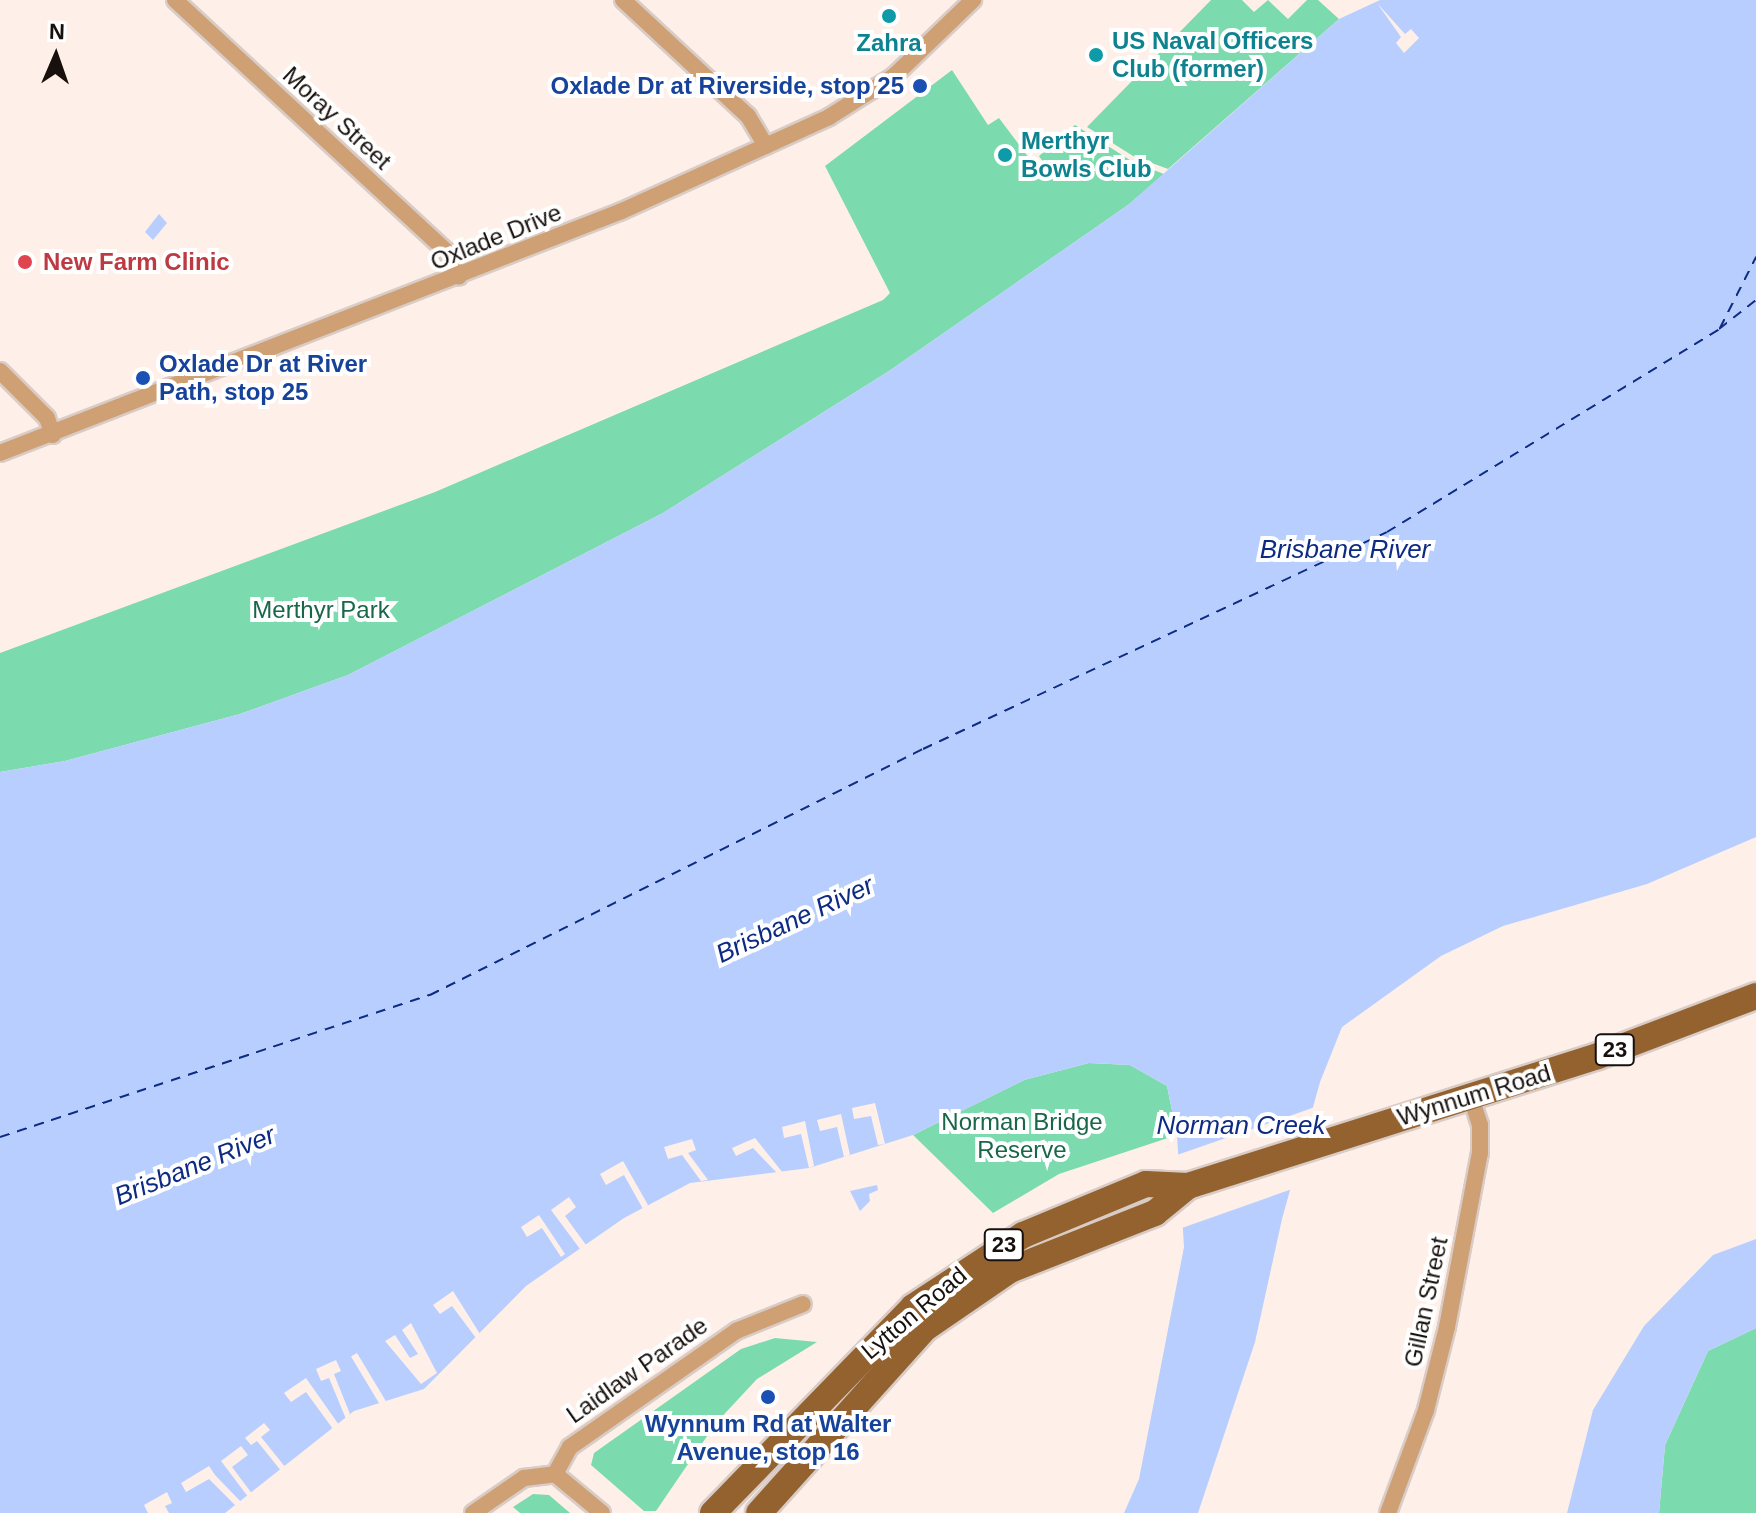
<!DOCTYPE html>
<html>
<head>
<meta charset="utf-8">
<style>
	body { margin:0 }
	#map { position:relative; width:1756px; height:1513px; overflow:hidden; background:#fef0e9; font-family:Helvetica,sans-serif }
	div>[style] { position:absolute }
	.green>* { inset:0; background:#7bdbae }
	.water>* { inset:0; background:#b7ceff }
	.pier>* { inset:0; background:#fef0e9; transform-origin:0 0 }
	.ferry>* { height:2px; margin-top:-1px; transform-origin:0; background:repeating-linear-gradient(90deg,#0d2b82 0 10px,transparent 0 18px) }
	.roads { filter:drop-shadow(2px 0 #d9ccc6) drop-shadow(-2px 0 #d9ccc6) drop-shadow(0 2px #d9ccc6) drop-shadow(0 -2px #d9ccc6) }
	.street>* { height:16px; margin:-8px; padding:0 8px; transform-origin:8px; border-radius:8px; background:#cfa074 }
	.primary>* { height:26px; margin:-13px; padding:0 13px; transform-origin:13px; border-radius:13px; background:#93622f }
	.dots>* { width:22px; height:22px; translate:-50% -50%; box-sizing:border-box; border:4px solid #fff; border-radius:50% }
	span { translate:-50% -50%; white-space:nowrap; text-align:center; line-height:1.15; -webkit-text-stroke:8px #fff; paint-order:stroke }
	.shield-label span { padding:2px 6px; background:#fff; border:2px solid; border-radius:6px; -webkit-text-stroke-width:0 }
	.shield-label { font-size:22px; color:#17100c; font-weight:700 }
	.culture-label { font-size:24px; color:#0d838f; font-weight:700 }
	.left { translate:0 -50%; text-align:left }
	.transit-label { font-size:24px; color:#164399; font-weight:700 }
	.right { translate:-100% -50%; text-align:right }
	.street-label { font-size:24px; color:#17100c }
	.health-label { font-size:24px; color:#be3a42; font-weight:700 }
	.park-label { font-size:24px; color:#186748 }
	.water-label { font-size:26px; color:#0d2b82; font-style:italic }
	.north { position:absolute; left:16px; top:16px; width:80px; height:80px; -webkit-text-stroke:6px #fff; paint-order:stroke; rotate:2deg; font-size:22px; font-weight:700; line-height:32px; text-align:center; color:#17100c }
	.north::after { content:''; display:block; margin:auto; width:28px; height:36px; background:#17100c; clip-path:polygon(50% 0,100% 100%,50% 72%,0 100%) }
</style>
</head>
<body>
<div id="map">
	<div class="green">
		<div style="clip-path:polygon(1211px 0,1242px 0,1254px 12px,1268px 0,1288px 19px,1307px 0,1318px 0,1339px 19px,1168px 169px,1133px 156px,1087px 127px)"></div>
		<div style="clip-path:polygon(952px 70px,988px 125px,999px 118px,1038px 170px,1045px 165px,1039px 156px,1075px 125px,1133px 162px,1164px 174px,1128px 205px,889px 371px,663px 513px,348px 675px,240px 714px,65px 761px,0 772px,0 653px,435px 492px,883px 300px,890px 293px,825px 166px)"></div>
		<div style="clip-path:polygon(1089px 1063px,1130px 1065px,1167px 1086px,1177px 1135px,1059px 1174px,993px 1213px,913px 1135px,1024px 1080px)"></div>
		<div style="clip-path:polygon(1756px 1328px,1756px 1513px,1659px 1513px,1665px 1445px,1708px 1351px)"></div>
		<div style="clip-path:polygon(775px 1338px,817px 1342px,757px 1379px,716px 1423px,656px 1511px,644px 1511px,591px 1465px,594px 1453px,741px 1349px)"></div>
		<div style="clip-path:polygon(533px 1494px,549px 1495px,570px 1513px,520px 1513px,513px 1507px)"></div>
	</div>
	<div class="water">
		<div style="clip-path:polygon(1380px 0,1756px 0,1756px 837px,1647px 884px,1503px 926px,1441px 956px,1342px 1027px,1320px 1082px,1282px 1219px,1255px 1342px,1198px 1513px,1124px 1513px,1139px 1479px,1184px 1247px,1177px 1135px,1167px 1086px,1130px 1065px,1089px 1063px,1024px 1080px,913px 1135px,809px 1168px,690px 1183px,624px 1218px,526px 1286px,424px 1389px,354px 1411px,225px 1513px,0 1513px,0 772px,65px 761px,240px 714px,348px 675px,663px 513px,889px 371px,1128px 205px,1339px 19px)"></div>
		<div style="clip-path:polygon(159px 214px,167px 223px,153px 240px,145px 232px)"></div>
		<div style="clip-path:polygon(877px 1185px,878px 1190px,869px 1194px,870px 1201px,860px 1211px,850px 1191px)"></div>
		<div style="clip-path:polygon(1756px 1239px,1756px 1328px,1708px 1351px,1665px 1445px,1659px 1513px,1567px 1513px,1593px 1410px,1644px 1326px,1713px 1255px)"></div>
	</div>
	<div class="pier">
		<div style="clip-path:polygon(1377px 3px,1405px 34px,1411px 29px,1419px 38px,1404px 53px,1396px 43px,1401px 37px)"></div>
		<div style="clip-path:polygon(875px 1103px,885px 1144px,878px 1145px,871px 1116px,854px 1119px,852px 1108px)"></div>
		<div style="clip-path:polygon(1318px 1106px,1295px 1188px,1179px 1229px,1174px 1156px)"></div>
		<div style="clip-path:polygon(841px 1114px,850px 1155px,844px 1157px,837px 1127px,820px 1131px,817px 1120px)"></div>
		<div style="clip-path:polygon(805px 1121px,814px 1166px,809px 1168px,801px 1134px,784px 1138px,782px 1127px)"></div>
		<div style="clip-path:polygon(755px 1138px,783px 1173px,777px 1173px,753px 1148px,736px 1156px,732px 1148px)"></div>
		<div style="clip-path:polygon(692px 1139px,696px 1150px,688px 1153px,708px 1180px,701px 1181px,682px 1155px,668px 1159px,664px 1147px)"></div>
		<div style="clip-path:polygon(623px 1161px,648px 1205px,643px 1209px,624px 1175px,606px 1185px,600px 1174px)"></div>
		<div style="clip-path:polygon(569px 1197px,576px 1207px,565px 1216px,586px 1245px,580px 1249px,551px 1210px)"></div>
		<div style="clip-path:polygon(539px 1215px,565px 1254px,561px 1257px,542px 1228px,527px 1237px,521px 1227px)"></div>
		<div style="clip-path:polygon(453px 1291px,480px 1334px,476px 1338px,452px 1306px,440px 1314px,433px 1305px)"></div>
		<div style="clip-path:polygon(411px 1323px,437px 1373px,421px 1384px,385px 1341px,395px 1335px,410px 1358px,418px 1354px,402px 1330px)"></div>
		<div style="left:357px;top:1353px;width:56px;height:7px;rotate:59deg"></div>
		<div style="clip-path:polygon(336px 1360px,341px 1371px,334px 1374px,350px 1414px,346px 1419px,329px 1378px,321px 1381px,316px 1369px)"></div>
		<div style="clip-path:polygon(306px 1378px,339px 1425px,333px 1429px,306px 1392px,291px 1402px,284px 1393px)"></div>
		<div style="clip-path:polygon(264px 1423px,270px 1430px,261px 1437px,286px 1468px,282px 1472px,257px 1441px,251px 1445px,245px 1438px)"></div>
		<div style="clip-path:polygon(241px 1446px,248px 1455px,232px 1467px,253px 1495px,249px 1498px,221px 1461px)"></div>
		<div style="clip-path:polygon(209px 1466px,215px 1475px,242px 1503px,236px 1506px,209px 1479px,186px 1492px,181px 1483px)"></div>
		<div style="clip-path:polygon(167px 1492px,172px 1503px,165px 1506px,169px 1513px,148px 1513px,144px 1505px)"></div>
	</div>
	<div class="ferry">
		<div style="left:1720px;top:328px;width:80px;rotate:-63.1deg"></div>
		<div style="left:0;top:1137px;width:453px;rotate:-18.3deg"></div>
		<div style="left:430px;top:995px;width:551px;rotate:-26.52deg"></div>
		<div style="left:923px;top:749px;width:512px;rotate:-25.06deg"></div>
		<div style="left:1387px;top:532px;width:389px;rotate:-31.4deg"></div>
		<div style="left:1719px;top:329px;width:47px;rotate:-38.1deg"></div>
	</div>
	<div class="roads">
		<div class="street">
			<div style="left:175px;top:0;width:372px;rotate:42.8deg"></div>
			<div style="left:448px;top:253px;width:26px;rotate:65deg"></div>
			<div style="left:623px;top:0;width:171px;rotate:42.9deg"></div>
			<div style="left:748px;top:116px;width:35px;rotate:59deg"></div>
			<div style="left:0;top:371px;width:66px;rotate:45deg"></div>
			<div style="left:47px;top:418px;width:18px;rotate:71deg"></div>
			<div style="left:0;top:453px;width:667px;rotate:-21.26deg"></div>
			<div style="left:622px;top:211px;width:227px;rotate:-24.4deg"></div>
			<div style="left:829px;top:117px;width:77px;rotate:-32.2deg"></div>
			<div style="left:894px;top:76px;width:110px;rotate:-43.9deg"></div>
			<div style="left:555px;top:1474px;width:61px;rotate:39.7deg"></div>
			<div style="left:473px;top:1513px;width:62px;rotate:-34.5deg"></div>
			<div style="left:524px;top:1478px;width:31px;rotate:-7deg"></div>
			<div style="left:555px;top:1474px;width:31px;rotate:-61deg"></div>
			<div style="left:570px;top:1447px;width:203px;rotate:-34.9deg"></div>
			<div style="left:736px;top:1331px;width:72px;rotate:-21.9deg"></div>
			<div style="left:1388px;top:1513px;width:110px;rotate:-69.7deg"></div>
			<div style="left:1426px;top:1410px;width:86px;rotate:-75.8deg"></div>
			<div style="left:1447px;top:1327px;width:177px;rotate:-79.3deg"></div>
			<div style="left:1480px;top:1153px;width:28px;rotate:-90deg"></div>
			<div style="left:1480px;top:1125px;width:29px;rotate:-108deg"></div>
		</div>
		<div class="primary">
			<div style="left:713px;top:1513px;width:287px;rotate:-45.8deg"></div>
			<div style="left:913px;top:1307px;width:131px;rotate:-33.2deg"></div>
			<div style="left:1023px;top:1235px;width:133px;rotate:-22.5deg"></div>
			<div style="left:1146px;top:1184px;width:42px;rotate:2.7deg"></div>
			<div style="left:1188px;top:1186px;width:430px;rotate:-17.6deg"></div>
			<div style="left:1598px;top:1056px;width:169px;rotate:-20.8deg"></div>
			<div style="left:759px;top:1513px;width:247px;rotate:-48.1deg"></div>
			<div style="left:924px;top:1329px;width:104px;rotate:-34.5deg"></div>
			<div style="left:1010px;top:1270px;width:156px;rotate:-21.5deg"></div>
			<div style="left:1155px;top:1213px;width:43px;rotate:-39.3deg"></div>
		</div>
	</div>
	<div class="dots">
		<div style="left:889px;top:16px;background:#0f9aa8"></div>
		<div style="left:1096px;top:55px;background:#0f9aa8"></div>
		<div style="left:920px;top:86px;background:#1a4fb4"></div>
		<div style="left:1005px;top:155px;background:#0f9aa8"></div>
		<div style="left:25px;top:262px;background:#e0444e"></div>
		<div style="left:143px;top:378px;background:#1a4fb4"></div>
		<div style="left:768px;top:1397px;background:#1a4fb4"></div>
	</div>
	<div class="shield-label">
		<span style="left:1615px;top:1050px">23</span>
		<span style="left:1004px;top:1245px">23</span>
	</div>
	<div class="culture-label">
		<span class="left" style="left:1112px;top:55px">US Naval Officers<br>Club (former)</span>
		<span style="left:889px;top:43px">Zahra</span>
		<span class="left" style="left:1021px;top:155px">Merthyr<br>Bowls Club</span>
	</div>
	<div class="transit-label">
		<span class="right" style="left:904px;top:86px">Oxlade Dr at Riverside, stop 25</span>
		<span class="left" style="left:159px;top:378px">Oxlade Dr at River<br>Path, stop 25</span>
		<span style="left:768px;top:1438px">Wynnum Rd at Walter<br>Avenue, stop 16</span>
	</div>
	<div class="street-label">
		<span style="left:337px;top:118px;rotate:43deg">Moray Street</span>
		<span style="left:496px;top:237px;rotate:-22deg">Oxlade Drive</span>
		<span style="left:1474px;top:1095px;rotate:-17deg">Wynnum Road</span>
		<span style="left:1426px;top:1302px;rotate:-78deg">Gillan Street</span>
		<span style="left:914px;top:1313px;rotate:-40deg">Lytton Road</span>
		<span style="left:637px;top:1370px;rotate:-35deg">Laidlaw Parade</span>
	</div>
	<div class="health-label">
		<span class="left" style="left:43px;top:262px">New Farm Clinic</span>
	</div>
	<div class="park-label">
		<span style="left:321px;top:610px">Merthyr Park</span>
		<span style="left:1022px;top:1136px">Norman Bridge<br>Reserve</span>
	</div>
	<div class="water-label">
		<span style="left:1345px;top:550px">Brisbane River</span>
		<span style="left:795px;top:920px;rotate:-25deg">Brisbane River</span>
		<span style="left:1241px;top:1126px">Norman Creek</span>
		<span style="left:195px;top:1166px;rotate:-22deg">Brisbane River</span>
	</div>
	<div class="north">N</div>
</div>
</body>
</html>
